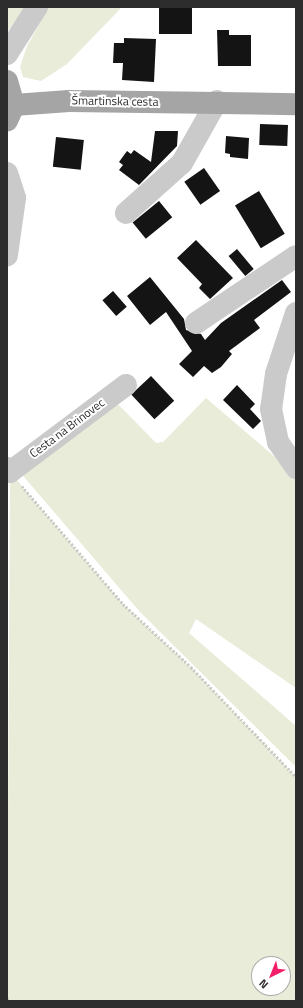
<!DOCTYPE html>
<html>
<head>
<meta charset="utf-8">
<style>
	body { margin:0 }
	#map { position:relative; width:303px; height:1008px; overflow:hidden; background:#fff; font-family:"Titillium Web",sans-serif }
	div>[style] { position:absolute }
	.green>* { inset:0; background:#e8ecd8 }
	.building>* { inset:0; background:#141414; transform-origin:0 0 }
	.path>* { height:2.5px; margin-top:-1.25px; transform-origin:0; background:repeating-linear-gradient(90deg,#cacaca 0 2px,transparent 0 4px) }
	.minor>* { height:22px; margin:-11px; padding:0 11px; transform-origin:11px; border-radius:11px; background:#cacaca }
	.major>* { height:22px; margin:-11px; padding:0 11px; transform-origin:11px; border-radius:11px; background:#a5a5a5 }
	span { translate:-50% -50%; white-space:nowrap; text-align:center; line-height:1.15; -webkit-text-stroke:4px #fff; paint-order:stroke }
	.street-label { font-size:12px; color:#2d2d2d }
	.frame { position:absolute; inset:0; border:8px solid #2d2d2d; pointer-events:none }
	.north { position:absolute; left:251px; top:956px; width:40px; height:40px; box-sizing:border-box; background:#fff; border:1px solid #ababab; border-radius:50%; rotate:223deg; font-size:11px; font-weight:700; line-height:16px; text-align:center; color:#2d2d2d }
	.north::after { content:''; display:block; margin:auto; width:14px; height:18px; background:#f51e69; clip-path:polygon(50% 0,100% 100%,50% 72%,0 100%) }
</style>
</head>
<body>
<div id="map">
	<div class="green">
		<div style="clip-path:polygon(7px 7px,26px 7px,7px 32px)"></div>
		<div style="clip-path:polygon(49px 7px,122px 7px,67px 64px,41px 81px,23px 77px,20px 67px,27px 46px)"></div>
		<div style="clip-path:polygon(206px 398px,296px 475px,296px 688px,196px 619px,189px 633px,296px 726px,296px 767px,140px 612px,18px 470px,114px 400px,156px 443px,163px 442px)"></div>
		<div style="clip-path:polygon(evenodd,10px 472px,123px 604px,191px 667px,296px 777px,296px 1001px,7px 1001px,10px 472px,259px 964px,283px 964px,283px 988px,259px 988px,259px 964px)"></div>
	</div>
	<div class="building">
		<div style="left:159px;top:7px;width:33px;height:27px"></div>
		<div style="clip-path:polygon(217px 30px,229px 30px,229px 35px,251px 35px,251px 66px,218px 66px)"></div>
		<div style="clip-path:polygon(124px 38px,156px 39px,154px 82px,122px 80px,123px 63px,113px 63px,114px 43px,124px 43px)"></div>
		<div style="left:260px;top:124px;width:28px;height:21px;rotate:2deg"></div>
		<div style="clip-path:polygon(155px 131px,178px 131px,177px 146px,139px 185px,119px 170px,123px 165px,119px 162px,127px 151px,131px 154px,134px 150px,151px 162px)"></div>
		<div style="clip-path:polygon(226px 136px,249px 138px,248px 159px,230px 157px,230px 154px,225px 153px)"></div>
		<div style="left:56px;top:137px;width:28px;height:30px;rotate:6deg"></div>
		<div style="left:204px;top:168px;width:28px;height:24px;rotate:55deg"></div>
		<div style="left:259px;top:191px;width:50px;height:28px;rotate:59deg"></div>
		<div style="left:159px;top:201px;width:21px;height:34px;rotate:51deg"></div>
		<div style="clip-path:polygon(196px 240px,233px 278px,210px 299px,199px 288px,202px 284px,177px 258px)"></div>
		<div style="left:237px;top:249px;width:26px;height:11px;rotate:50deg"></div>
		<div style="clip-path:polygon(150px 277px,184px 319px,186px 330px,201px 334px,205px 340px,221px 323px,282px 280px,291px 292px,254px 320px,260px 328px,229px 351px,232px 354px,221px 367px,212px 373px,204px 366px,193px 377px,179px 364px,192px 351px,166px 312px,150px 325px,127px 296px)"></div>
		<div style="left:113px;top:291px;width:21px;height:14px;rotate:49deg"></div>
		<div style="left:151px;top:376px;width:34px;height:27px;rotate:47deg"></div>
		<div style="clip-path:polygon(237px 385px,255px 404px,250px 409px,261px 421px,253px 429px,223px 400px)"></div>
	</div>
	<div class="path">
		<div style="left:22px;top:486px;width:155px;rotate:49.4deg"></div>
		<div style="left:123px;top:604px;width:93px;rotate:42.8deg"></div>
		<div style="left:191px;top:667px;width:152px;rotate:46.3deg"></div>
		<div style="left:7px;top:998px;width:4px;rotate:45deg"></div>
	</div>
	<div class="minor">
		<div style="left:7px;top:54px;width:56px;rotate:-57.4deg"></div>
		<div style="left:7px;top:173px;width:26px;rotate:72deg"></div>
		<div style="left:15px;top:198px;width:58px;rotate:98deg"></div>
		<div style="left:126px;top:213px;width:75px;rotate:-41.8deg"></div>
		<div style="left:182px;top:163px;width:71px;rotate:-60.6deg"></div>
		<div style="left:296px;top:313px;width:64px;rotate:108.2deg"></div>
		<div style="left:276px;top:374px;width:35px;rotate:98deg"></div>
		<div style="left:271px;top:409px;width:34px;rotate:78deg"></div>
		<div style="left:278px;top:442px;width:32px;rotate:55deg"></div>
		<div style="left:196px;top:323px;width:120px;rotate:-33.8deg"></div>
		<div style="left:7px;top:468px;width:5px;rotate:53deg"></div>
		<div style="left:10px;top:472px;width:145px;rotate:-36.9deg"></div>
	</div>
	<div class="major">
		<div style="left:7px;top:81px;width:25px;rotate:74deg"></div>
		<div style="left:14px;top:105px;width:17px;rotate:114deg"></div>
		<div style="left:14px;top:105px;width:55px;rotate:-4.2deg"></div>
		<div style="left:69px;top:101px;width:227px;rotate:0.8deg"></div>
	</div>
	<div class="street-label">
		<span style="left:115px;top:101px;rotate:1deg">Šmartinska cesta</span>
		<span style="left:67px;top:428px;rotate:-37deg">Cesta na Brinovec</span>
	</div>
	<div class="frame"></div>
	<div class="north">N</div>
</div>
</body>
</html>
